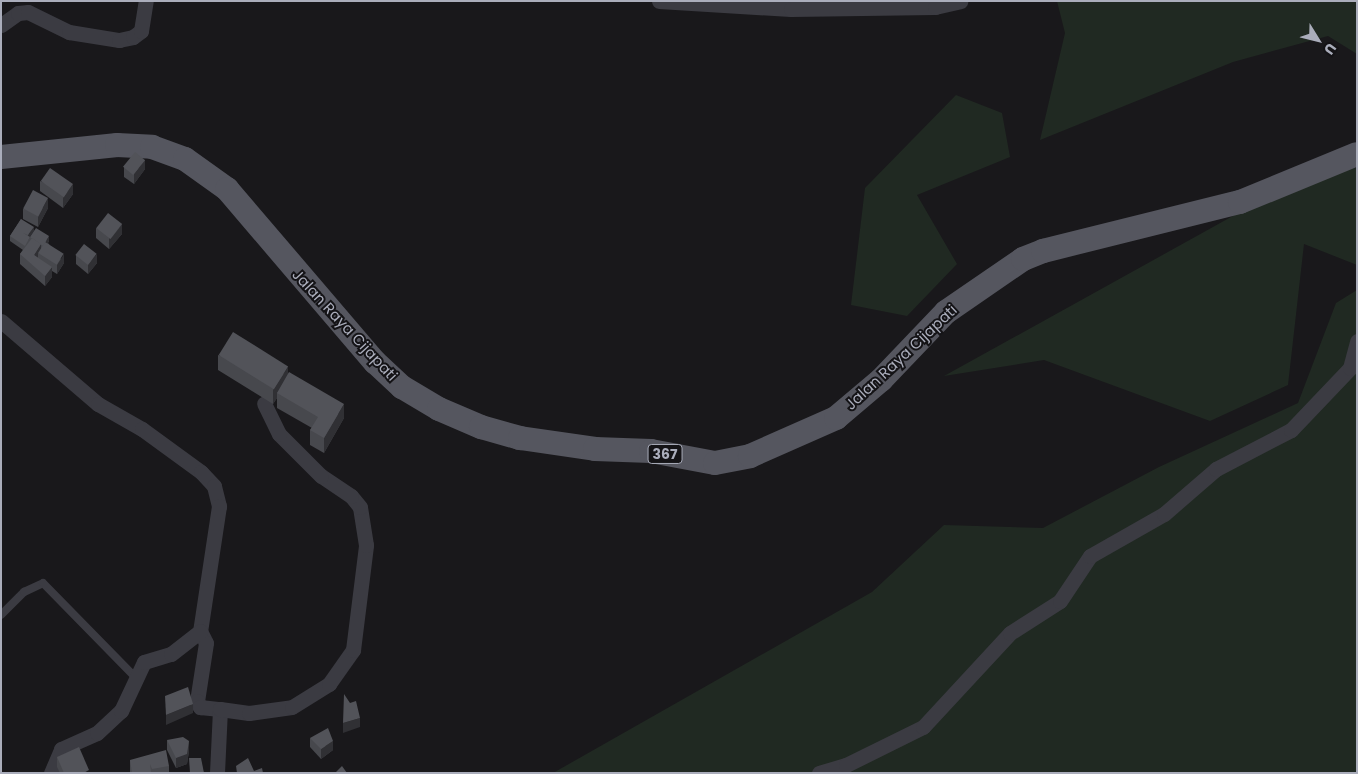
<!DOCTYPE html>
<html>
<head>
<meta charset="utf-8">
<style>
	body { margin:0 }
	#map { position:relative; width:1358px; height:774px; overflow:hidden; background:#19181b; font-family:Poppins,sans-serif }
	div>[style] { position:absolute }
	.green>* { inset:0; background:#202922 }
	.service>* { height:8px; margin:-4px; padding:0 4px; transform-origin:4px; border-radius:4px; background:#3b3b42 }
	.minor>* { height:15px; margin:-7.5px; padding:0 7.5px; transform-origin:7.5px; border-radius:7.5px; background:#3b3b42 }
	.primary>* { height:24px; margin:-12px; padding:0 12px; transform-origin:12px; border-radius:12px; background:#55565f }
	.wall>* { inset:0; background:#47484d }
	.shaded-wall>* { inset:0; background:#303034 }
	.building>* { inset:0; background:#525359; transform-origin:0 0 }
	span { translate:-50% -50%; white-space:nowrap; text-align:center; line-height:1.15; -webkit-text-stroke:4px #141316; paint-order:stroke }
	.shield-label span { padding:1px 4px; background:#141316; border:1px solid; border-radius:4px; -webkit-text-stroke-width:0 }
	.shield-label { font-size:14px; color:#aaadbb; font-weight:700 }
	.street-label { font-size:15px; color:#aaadbb }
	.frame { position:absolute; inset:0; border:2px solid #aaadbb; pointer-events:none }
	.north { position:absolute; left:1293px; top:15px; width:50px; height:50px; -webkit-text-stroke:4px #141316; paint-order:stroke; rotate:126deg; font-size:14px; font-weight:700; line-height:20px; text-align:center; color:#aaadbb }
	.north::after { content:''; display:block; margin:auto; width:18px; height:22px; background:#aaadbb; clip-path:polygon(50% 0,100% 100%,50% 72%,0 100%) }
</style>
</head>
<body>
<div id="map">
	<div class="green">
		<div style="clip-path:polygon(1057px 1px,1357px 1px,1357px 54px,1328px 36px,1233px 62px,1040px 140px,1065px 33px)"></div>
		<div style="clip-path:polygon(956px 95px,1002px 113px,1010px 157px,917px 195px,957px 264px,907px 316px,851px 305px,865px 188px)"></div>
		<div style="clip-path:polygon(1357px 168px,1357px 265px,1304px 244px,1288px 385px,1210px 421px,1044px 360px,944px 376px,1316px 170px)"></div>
		<div style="clip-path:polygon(1357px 290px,1357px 773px,553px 773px,872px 592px,944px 525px,1043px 528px,1159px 467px,1298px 403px,1336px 303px)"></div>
	</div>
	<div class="service">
		<div style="left:1px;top:615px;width:33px;rotate:-45deg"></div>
		<div style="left:24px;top:592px;width:21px;rotate:-25deg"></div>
		<div style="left:43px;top:583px;width:134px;rotate:45.6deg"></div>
	</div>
	<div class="minor">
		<div style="left:659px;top:1px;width:132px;rotate:3.5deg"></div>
		<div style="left:791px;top:9px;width:144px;rotate:-0.8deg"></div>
		<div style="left:935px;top:7px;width:26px;rotate:-13deg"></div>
		<div style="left:1px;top:25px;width:21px;rotate:-35deg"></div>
		<div style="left:18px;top:13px;width:10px;rotate:-6deg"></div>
		<div style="left:28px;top:12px;width:46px;rotate:26deg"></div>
		<div style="left:69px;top:32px;width:51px;rotate:9.1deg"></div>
		<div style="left:119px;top:40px;width:14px;rotate:-12deg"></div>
		<div style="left:133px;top:37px;width:10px;rotate:-37deg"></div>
		<div style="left:141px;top:31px;width:30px;rotate:-81deg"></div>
		<div style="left:1px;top:321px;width:128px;rotate:40.6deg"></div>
		<div style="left:98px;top:404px;width:51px;rotate:29.6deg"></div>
		<div style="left:142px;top:429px;width:73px;rotate:36.1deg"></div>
		<div style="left:201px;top:472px;width:19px;rotate:47deg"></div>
		<div style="left:214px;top:486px;width:21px;rotate:76deg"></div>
		<div style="left:219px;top:506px;width:126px;rotate:98.6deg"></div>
		<div style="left:200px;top:631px;width:13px;rotate:63deg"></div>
		<div style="left:206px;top:643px;width:59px;rotate:98.8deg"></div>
		<div style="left:197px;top:701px;width:7px;rotate:63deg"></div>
		<div style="left:200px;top:707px;width:20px;rotate:6deg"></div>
		<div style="left:220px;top:709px;width:64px;rotate:92.7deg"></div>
		<div style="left:220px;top:709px;width:29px;rotate:8deg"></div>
		<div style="left:249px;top:713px;width:43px;rotate:-7.9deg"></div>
		<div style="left:292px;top:707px;width:44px;rotate:-31.9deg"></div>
		<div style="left:329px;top:684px;width:42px;rotate:-54.8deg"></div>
		<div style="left:353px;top:650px;width:106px;rotate:-82.9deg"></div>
		<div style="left:366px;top:545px;width:38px;rotate:-99deg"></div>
		<div style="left:360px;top:507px;width:14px;rotate:-129deg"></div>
		<div style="left:351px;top:496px;width:36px;rotate:-146deg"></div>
		<div style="left:321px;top:476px;width:59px;rotate:-135deg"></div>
		<div style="left:279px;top:434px;width:34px;rotate:-116deg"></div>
		<div style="left:51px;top:773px;width:26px;rotate:-67deg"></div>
		<div style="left:61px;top:749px;width:39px;rotate:-24deg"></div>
		<div style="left:97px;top:733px;width:33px;rotate:-43deg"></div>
		<div style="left:121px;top:711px;width:54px;rotate:-64.9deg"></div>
		<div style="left:144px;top:662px;width:28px;rotate:-17deg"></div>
		<div style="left:171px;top:654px;width:37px;rotate:-38deg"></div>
		<div style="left:819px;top:773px;width:28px;rotate:-17deg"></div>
		<div style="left:846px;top:765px;width:86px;rotate:-26.3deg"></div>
		<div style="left:923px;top:727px;width:128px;rotate:-47.2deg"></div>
		<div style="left:1010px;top:633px;width:59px;rotate:-32.6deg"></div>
		<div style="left:1060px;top:601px;width:54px;rotate:-56.3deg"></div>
		<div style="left:1090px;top:556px;width:85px;rotate:-29.6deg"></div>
		<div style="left:1164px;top:514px;width:69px;rotate:-40.9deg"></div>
		<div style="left:1216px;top:469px;width:85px;rotate:-27.5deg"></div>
		<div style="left:1291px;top:430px;width:86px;rotate:-46.4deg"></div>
		<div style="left:1350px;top:368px;width:28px;rotate:-75deg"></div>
	</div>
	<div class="primary">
		<div style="left:1px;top:157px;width:117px;rotate:-5.9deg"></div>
		<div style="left:117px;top:145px;width:35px;rotate:3deg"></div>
		<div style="left:152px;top:147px;width:35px;rotate:20deg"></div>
		<div style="left:185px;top:159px;width:52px;rotate:35.5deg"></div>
		<div style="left:227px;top:189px;width:228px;rotate:49.5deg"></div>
		<div style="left:375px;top:362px;width:37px;rotate:43deg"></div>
		<div style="left:402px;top:387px;width:43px;rotate:30.7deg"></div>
		<div style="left:439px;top:409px;width:46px;rotate:23.2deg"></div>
		<div style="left:481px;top:427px;width:41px;rotate:15.8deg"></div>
		<div style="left:520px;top:438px;width:76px;rotate:8.3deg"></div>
		<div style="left:595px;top:449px;width:56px;rotate:2deg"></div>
		<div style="left:651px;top:451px;width:65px;rotate:10.6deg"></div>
		<div style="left:715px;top:463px;width:36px;rotate:-11deg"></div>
		<div style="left:750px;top:456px;width:94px;rotate:-23.8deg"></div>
		<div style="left:836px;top:418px;width:59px;rotate:-40.2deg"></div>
		<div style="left:881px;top:380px;width:94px;rotate:-46.3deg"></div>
		<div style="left:946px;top:312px;width:93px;rotate:-34.5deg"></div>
		<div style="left:1023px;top:259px;width:22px;rotate:-22deg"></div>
		<div style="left:1043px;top:251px;width:203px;rotate:-14deg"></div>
		<div style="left:1240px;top:202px;width:126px;rotate:-22.3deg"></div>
	</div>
	<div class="wall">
		<div style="clip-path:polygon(124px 167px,145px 169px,134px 184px,124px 177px)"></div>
		<div style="clip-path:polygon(40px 181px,73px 194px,63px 208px,40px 191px)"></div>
		<div style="clip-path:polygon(48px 208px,38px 227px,23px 219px,23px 209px)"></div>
		<div style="clip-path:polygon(21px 219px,30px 237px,30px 240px,30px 237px,49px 241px,48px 243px,64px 263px,57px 274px,52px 271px,52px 277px,45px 286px,20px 264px,20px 254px,23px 250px,10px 241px,10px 236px)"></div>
		<div style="clip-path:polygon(96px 228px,122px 234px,109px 249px,96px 238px)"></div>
		<div style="clip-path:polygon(76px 255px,97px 263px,88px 274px,76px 264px)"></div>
		<div style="clip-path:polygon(218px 355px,288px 375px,344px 418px,324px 453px,310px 445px,310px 430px,312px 428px,277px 408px,277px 398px,273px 404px,218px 370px)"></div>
		<div style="clip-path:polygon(310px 738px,333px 750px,321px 759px,310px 747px)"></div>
		<div style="clip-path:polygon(167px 740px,189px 751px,187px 764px,176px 768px,167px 750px)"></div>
		<div style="clip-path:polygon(57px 757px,89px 773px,60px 773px,57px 767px)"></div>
		<div style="clip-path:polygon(130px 760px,169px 766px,169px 773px,130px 773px)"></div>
	</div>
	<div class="shaded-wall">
		<div style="clip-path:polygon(145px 160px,145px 169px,134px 184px,134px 174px)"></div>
		<div style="clip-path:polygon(73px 184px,73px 194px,63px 208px,63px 198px)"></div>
		<div style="clip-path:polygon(48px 198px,48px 208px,38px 227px,38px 217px)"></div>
		<div style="clip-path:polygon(122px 224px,122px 234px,109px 249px,109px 239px)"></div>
		<div style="clip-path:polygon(34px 227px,34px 231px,28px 240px,28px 235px)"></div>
		<div style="clip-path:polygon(49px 236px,49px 241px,43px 251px,43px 246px)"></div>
		<div style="clip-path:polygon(41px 244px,41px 254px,38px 253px,38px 258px,34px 255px)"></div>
		<div style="clip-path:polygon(64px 254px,64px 263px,57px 274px,57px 265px)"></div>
		<div style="clip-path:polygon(97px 254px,97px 263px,88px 274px,88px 264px)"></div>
		<div style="clip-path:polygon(52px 267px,52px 277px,45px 286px,45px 276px)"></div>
		<div style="clip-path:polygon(288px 367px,288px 382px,277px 393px,277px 398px,273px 404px,273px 390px)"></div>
		<div style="clip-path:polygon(344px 404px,344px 418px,324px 453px,324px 438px)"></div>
		<div style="clip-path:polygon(193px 704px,193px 713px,166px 725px,166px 715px)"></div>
		<div style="clip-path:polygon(360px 718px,360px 727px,343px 733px,343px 723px)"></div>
		<div style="clip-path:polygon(189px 741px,189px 751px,187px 764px,176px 768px,176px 758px)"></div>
		<div style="clip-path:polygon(333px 741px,333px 750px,321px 759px,321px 749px)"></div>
	</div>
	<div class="building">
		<div style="left:135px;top:152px;width:13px;height:19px;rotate:39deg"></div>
		<div style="left:50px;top:168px;width:28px;height:16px;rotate:35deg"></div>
		<div style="left:33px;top:190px;width:17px;height:21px;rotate:28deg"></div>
		<div style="left:108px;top:213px;width:18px;height:19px;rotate:38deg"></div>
		<div style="clip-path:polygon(21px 219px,34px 227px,28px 235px,23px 233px,30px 237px,25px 246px,10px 236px)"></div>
		<div style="clip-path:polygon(36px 228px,49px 236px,43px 246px,32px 238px,31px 238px,30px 237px)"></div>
		<div style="clip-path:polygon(32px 238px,41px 244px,34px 255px,52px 267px,45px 276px,20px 254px)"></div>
		<div style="left:45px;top:242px;width:22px;height:13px;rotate:32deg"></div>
		<div style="left:84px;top:244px;width:16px;height:14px;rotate:38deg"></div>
		<div style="left:233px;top:332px;width:65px;height:27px;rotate:32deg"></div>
		<div style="clip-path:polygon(289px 372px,344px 404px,324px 438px,310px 430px,318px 417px,277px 393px)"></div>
		<div style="clip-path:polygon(188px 687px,193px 704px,166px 715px,165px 696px)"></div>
		<div style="clip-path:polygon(344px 694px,350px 703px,356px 701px,360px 718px,343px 723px)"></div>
		<div style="clip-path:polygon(328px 728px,333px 741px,321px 749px,310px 738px)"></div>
		<div style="clip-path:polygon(183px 737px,189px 741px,187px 754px,176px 758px,167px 740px)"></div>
		<div style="clip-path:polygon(79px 747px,89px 770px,83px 773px,64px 773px,57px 757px)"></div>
		<div style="clip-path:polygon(166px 750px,169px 766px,152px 769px,150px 764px,151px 772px,146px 773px,132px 773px,130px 760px)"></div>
		<div style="clip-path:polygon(189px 758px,201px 758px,204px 773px,190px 773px)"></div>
		<div style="clip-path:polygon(248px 758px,254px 771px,262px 768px,263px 773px,237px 773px,236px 766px)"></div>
		<div style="clip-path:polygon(342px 766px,347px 773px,335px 773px)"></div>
	</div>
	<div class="shield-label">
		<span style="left:665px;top:454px">367</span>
	</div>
	<div class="street-label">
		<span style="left:345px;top:325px;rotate:47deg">Jalan Raya Cijapati</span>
		<span style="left:901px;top:357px;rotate:-43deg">Jalan Raya Cijapati</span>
	</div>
	<div class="frame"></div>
	<div class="north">U</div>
</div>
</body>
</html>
